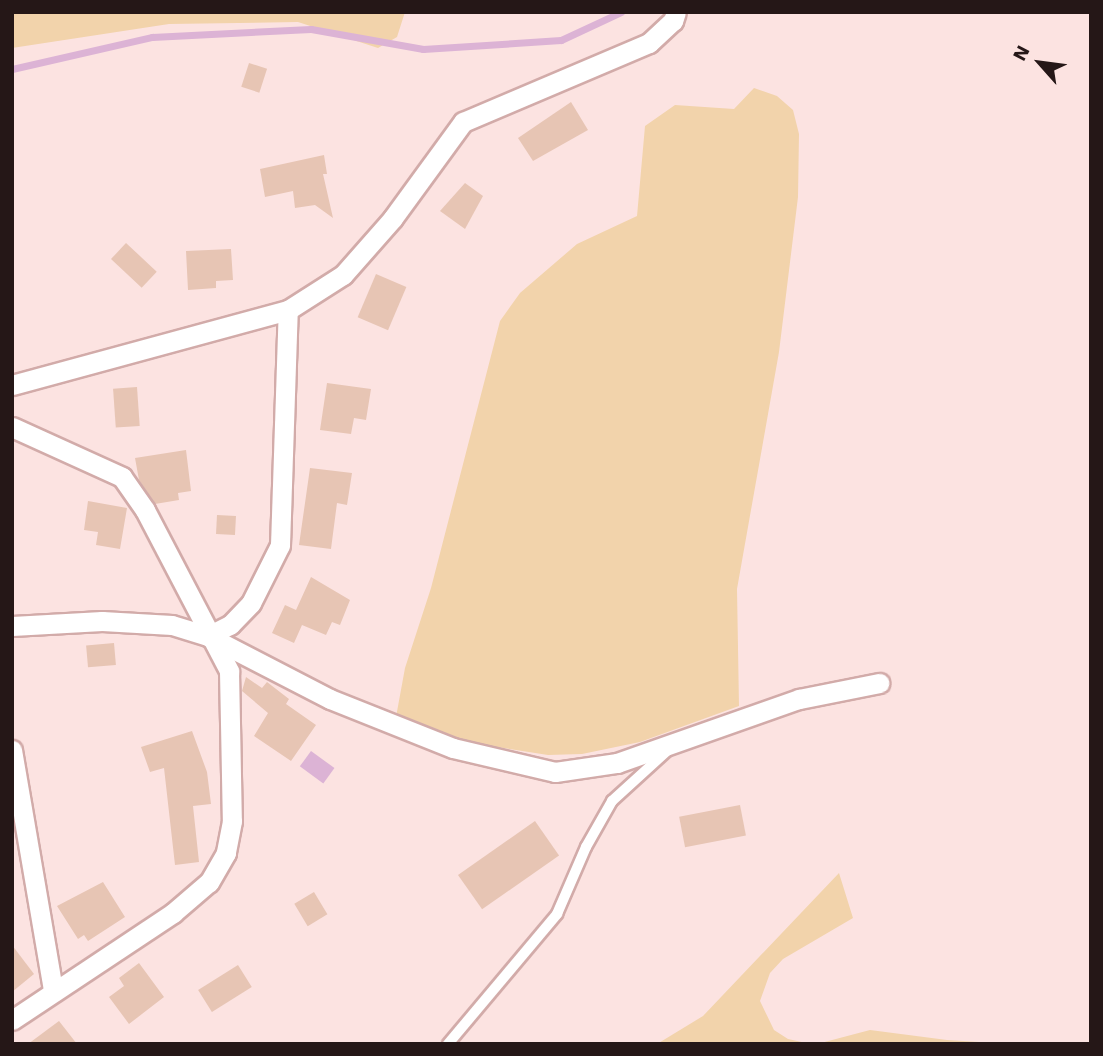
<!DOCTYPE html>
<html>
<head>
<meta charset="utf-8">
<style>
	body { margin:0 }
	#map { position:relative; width:1103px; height:1056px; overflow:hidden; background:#fce3e1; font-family:"Work Sans",sans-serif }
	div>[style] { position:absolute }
	.green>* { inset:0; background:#f2d3ab }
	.water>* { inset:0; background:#dcb3d5; transform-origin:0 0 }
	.stream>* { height:7px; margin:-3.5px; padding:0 3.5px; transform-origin:3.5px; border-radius:3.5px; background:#dcb3d5 }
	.building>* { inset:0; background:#e7c5b4; transform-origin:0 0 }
	.roads { filter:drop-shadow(2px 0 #d2aba9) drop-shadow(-2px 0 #d2aba9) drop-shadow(0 2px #d2aba9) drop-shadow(0 -2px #d2aba9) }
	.lane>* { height:10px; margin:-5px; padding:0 5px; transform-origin:5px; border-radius:5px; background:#fff }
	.street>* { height:19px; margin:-9.5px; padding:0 9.5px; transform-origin:9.5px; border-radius:9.5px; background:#fff }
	span { translate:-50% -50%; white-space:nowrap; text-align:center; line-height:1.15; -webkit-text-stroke:6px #fce3e1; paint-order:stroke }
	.frame { position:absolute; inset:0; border:14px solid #251717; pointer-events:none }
	.north { position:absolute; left:1005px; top:28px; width:70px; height:70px; -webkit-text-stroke:5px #fce3e1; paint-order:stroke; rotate:298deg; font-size:19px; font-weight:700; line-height:28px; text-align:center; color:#251717 }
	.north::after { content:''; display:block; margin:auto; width:24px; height:32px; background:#251717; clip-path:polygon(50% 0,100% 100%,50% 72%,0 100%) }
</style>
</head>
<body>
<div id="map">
	<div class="green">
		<div style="clip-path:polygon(12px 12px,405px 12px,397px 37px,378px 48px,298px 22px,169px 24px,12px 48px)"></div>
		<div style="clip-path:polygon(754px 88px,777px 96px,793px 110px,799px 134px,798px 197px,779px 352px,737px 589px,739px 706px,640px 742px,582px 754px,548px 755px,452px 740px,396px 717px,405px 668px,431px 588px,500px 321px,520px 293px,577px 244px,637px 216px,645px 126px,675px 105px,734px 109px)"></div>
		<div style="clip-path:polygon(839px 873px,853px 918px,783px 959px,770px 973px,760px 1001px,774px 1030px,788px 1039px,811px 1044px,657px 1044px,703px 1016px)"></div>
		<div style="clip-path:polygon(870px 1030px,947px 1040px,1011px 1044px,817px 1044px)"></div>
	</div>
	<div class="water">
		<div style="left:311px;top:751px;width:29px;height:19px;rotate:36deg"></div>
	</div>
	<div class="stream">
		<div style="left:12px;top:69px;width:144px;rotate:-12.9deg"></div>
		<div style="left:152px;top:37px;width:159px;rotate:-2.9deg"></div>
		<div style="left:311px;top:29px;width:114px;rotate:10.1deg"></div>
		<div style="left:423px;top:49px;width:138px;rotate:-3.7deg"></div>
		<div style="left:561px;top:40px;width:66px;rotate:-25deg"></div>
	</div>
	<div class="building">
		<div style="left:249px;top:63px;width:19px;height:25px;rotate:18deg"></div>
		<div style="clip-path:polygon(571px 102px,588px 130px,533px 161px,518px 138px)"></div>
		<div style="clip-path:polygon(324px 155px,327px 174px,323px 174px,333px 218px,315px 205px,295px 208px,293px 191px,265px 197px,260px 169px)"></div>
		<div style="clip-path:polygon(465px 183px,483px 196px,465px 229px,440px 211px)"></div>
		<div style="left:126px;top:243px;width:42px;height:22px;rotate:43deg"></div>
		<div style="clip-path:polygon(231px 249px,233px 280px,216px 281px,216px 288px,188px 290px,186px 251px)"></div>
		<div style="left:376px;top:274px;width:33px;height:47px;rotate:23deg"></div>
		<div style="clip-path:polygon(327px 383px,371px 389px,366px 420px,354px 418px,351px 434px,320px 430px)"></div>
		<div style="left:137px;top:387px;width:39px;height:24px;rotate:86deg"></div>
		<div style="clip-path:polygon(186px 450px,191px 491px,178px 493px,179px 500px,155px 504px,139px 480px,135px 458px)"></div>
		<div style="clip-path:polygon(310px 468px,352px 473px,347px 505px,337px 503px,331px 549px,299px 545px)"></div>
		<div style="clip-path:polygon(88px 501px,127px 508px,120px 549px,96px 545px,98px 532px,84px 530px)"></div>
		<div style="left:217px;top:515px;width:19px;height:19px;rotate:3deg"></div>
		<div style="clip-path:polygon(311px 577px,350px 600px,340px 625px,332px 622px,326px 635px,302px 625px,294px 643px,272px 633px,285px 605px,296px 610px)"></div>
		<div style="left:114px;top:643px;width:22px;height:28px;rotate:85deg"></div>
		<div style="clip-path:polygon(246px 677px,262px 688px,267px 682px,289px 699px,286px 704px,316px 725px,291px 761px,254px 736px,268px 713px,242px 691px)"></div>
		<div style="clip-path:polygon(192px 731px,207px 772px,211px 804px,193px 806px,199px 862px,175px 865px,164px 768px,150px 772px,141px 747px)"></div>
		<div style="left:740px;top:805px;width:31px;height:62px;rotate:79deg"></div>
		<div style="left:535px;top:821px;width:42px;height:94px;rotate:55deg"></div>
		<div style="clip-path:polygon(103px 882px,125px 917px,88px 941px,84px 935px,78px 939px,57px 906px)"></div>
		<div style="left:314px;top:892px;width:26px;height:23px;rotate:59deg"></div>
		<div style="clip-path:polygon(12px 945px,34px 974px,12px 992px)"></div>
		<div style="clip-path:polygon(139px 963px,164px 997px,129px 1024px,109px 997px,124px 986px,119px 978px)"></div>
		<div style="left:238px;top:965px;width:26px;height:47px;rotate:58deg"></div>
		<div style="clip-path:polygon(59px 1021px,77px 1044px,28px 1044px)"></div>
	</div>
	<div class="roads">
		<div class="lane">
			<div style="left:448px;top:1044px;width:170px;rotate:-50deg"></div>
			<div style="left:557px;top:914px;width:73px;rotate:-66.6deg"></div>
			<div style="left:586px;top:847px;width:53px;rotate:-60.5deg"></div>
			<div style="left:612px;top:801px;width:76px;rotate:-42.3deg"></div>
		</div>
		<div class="street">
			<div style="left:12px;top:385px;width:286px;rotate:-15.2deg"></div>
			<div style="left:288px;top:310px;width:65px;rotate:-32.5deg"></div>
			<div style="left:343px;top:275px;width:76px;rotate:-48.7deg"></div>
			<div style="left:393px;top:218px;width:119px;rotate:-53.9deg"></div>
			<div style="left:463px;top:122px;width:202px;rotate:-23deg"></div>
			<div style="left:649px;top:43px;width:33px;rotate:-43deg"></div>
			<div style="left:673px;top:21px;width:9px;rotate:-72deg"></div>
			<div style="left:12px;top:427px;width:121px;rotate:24.4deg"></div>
			<div style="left:122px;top:477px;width:40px;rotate:55.1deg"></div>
			<div style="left:145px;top:510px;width:182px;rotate:62.4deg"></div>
			<div style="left:229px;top:671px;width:150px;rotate:88.9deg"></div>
			<div style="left:232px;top:821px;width:33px;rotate:101deg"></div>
			<div style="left:226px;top:853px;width:34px;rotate:120deg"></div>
			<div style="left:209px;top:882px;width:48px;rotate:139.3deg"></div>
			<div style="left:173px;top:913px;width:193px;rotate:146.4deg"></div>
			<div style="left:12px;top:626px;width:90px;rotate:-3.2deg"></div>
			<div style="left:102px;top:621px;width:70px;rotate:3.3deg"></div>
			<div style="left:172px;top:625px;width:38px;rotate:17deg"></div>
			<div style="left:208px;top:636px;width:137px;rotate:27.3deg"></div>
			<div style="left:330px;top:699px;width:132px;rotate:21.7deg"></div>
			<div style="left:453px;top:748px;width:105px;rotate:13.2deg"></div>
			<div style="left:555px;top:772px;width:63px;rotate:-8.3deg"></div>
			<div style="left:617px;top:763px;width:193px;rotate:-19.4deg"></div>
			<div style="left:799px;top:699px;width:82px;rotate:-11.3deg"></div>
			<div style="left:208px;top:636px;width:25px;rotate:-27deg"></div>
			<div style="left:230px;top:625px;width:30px;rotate:-46deg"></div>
			<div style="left:251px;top:603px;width:65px;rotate:-63.4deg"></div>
			<div style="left:280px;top:545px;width:235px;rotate:-88.1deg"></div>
			<div style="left:12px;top:750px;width:243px;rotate:80.3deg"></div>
		</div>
	</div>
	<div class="frame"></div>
	<div class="north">N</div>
</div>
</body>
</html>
